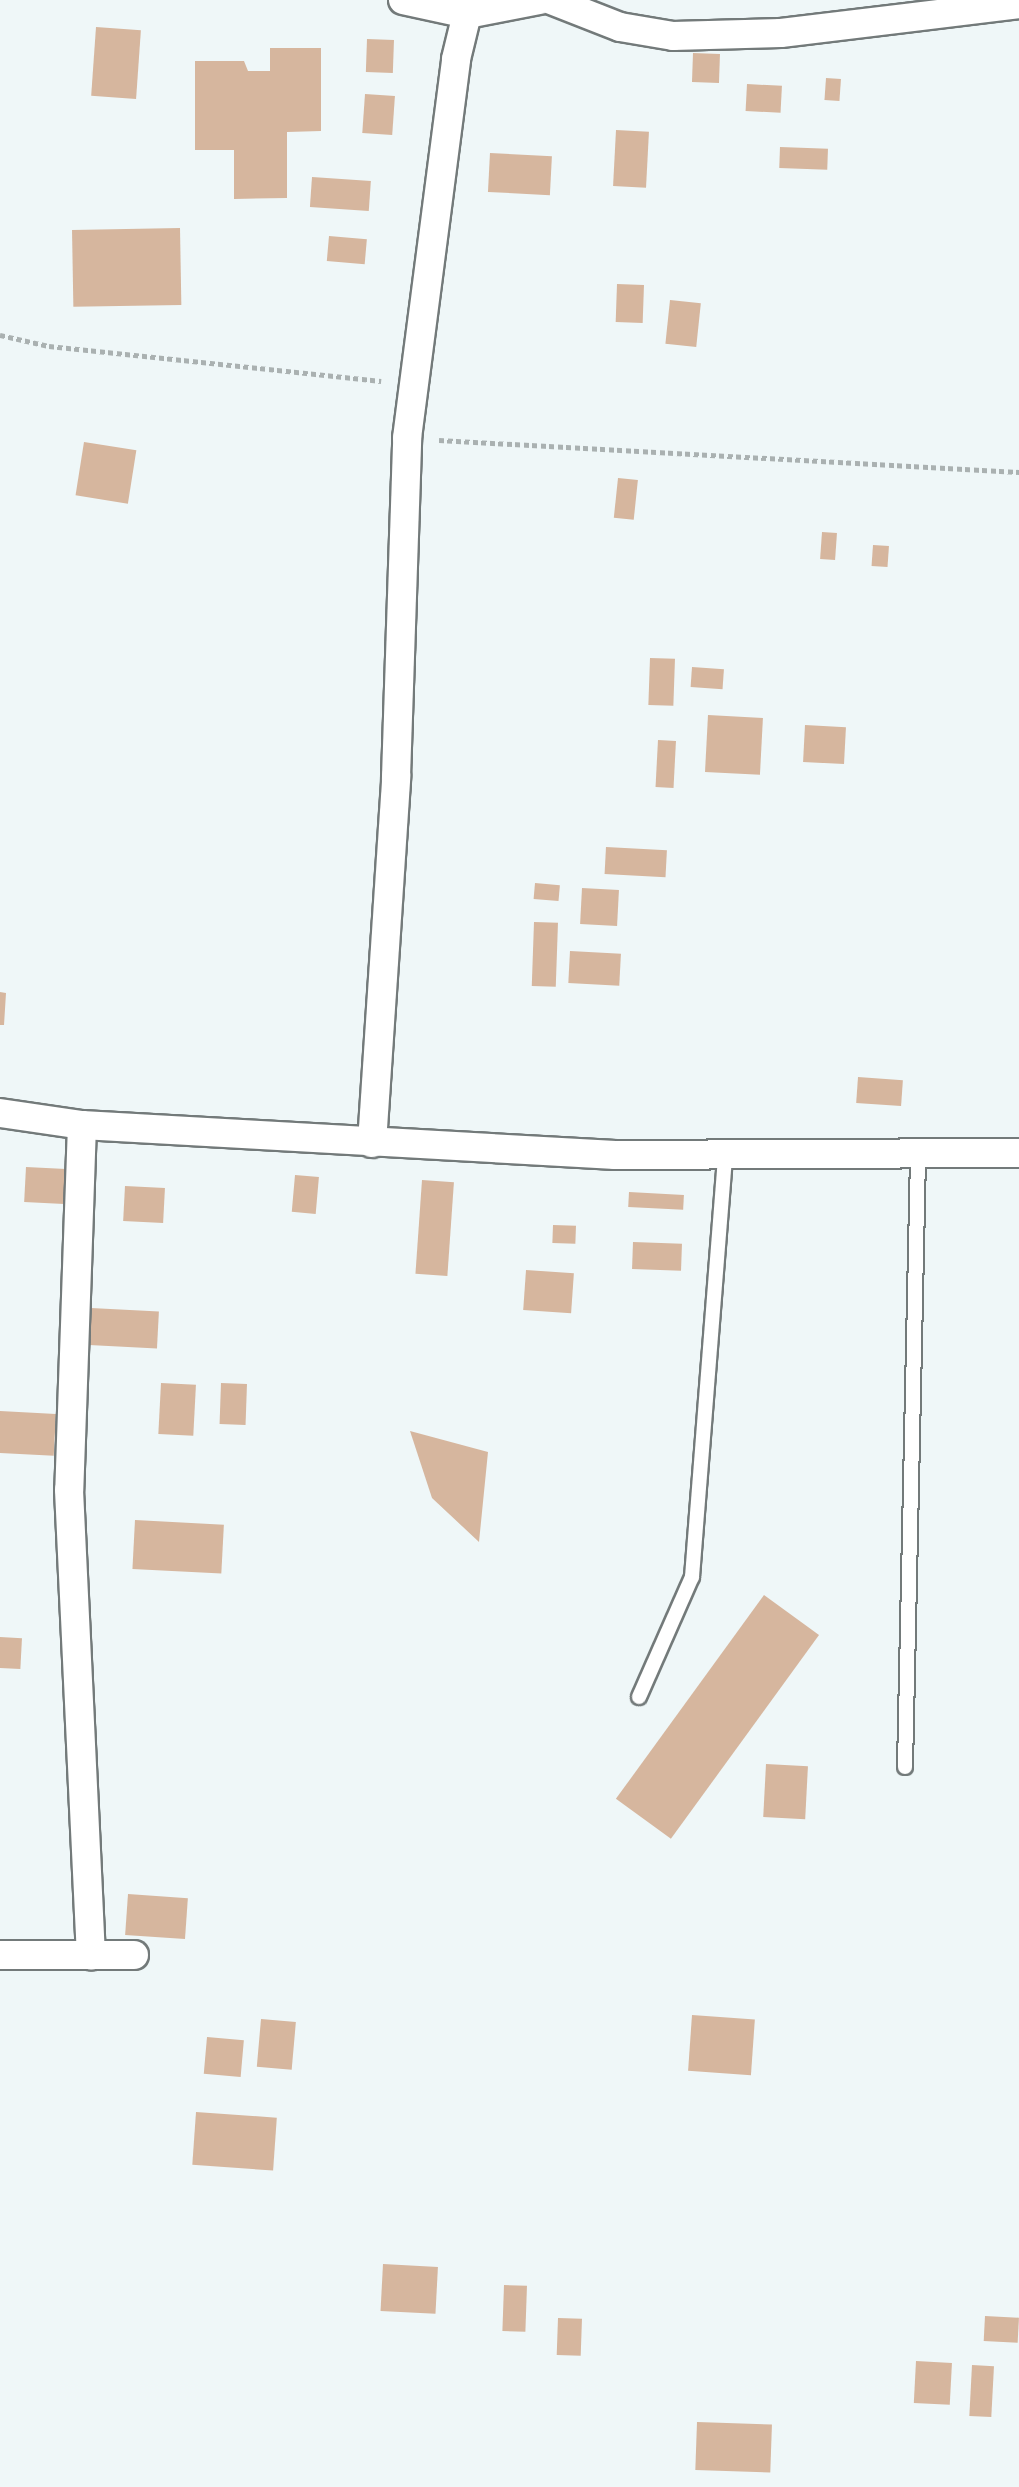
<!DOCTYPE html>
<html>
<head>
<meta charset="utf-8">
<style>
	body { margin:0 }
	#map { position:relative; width:1019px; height:2487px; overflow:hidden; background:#eff7f8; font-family:"DM Sans",sans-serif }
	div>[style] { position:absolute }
	.building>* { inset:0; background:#d6b69e; transform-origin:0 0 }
	.path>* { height:4.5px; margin-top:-2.25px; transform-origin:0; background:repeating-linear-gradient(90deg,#aab1b1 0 5px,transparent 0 8.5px) }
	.roads { filter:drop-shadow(2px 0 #737a7a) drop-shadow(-2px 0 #737a7a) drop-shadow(0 2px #737a7a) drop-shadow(0 -2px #737a7a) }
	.lane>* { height:14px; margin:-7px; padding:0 7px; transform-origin:7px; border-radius:7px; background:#fff }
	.street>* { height:28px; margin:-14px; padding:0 14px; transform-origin:14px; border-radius:14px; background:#fff }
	span { translate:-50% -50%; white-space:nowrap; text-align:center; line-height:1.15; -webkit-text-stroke:7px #fff; paint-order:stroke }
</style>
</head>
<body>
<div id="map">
	<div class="building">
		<div style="left:96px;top:27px;width:45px;height:69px;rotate:4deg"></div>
		<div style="left:367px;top:39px;width:27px;height:33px;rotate:2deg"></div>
		<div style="clip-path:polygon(270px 48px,321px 48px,321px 131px,287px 132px,287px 198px,234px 199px,234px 150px,195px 150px,195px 61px,244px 61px,248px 71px,270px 71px)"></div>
		<div style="left:693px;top:53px;width:27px;height:29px;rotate:2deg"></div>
		<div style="left:826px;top:78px;width:15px;height:22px;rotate:4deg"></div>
		<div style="left:747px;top:84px;width:35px;height:27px;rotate:3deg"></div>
		<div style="left:365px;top:94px;width:30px;height:39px;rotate:4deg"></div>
		<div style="left:616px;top:130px;width:33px;height:56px;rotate:3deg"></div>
		<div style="left:780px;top:147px;width:48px;height:21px;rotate:2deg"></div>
		<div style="left:490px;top:153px;width:62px;height:39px;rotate:3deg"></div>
		<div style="left:312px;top:177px;width:59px;height:30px;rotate:4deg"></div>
		<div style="left:180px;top:228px;width:77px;height:108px;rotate:89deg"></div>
		<div style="left:329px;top:236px;width:38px;height:25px;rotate:5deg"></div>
		<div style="left:617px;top:284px;width:27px;height:38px;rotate:2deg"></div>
		<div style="left:670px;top:300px;width:31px;height:44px;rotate:6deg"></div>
		<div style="left:84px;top:442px;width:53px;height:54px;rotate:9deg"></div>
		<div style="left:618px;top:478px;width:20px;height:40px;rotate:6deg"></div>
		<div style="left:822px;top:532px;width:15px;height:27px;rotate:4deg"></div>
		<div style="left:873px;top:545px;width:16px;height:21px;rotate:4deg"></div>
		<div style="left:650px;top:658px;width:25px;height:47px;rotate:2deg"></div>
		<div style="left:692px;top:667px;width:32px;height:20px;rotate:4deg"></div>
		<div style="left:708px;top:715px;width:55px;height:57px;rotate:3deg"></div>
		<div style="left:805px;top:725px;width:41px;height:37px;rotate:3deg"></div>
		<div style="left:658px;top:740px;width:18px;height:47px;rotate:3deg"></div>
		<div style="left:606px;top:847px;width:61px;height:27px;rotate:3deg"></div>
		<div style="left:535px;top:883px;width:25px;height:16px;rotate:5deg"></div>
		<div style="left:582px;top:888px;width:37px;height:36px;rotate:3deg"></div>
		<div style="left:534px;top:922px;width:24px;height:64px;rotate:2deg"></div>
		<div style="left:570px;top:951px;width:51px;height:32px;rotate:3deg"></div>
		<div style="clip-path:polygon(0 992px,6px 993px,4px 1025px,0 1025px)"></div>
		<div style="left:858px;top:1077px;width:45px;height:26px;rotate:4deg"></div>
		<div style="left:26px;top:1167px;width:40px;height:35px;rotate:3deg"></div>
		<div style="left:295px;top:1175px;width:24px;height:37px;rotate:5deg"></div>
		<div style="left:422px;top:1180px;width:32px;height:94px;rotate:4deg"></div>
		<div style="left:125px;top:1186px;width:40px;height:35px;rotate:3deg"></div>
		<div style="left:629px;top:1192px;width:55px;height:15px;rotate:3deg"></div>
		<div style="left:553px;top:1225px;width:23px;height:18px;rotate:2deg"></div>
		<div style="left:633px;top:1242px;width:49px;height:27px;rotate:2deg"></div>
		<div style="left:526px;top:1270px;width:48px;height:40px;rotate:4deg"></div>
		<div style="left:91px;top:1308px;width:68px;height:37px;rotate:3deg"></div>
		<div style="left:161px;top:1383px;width:35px;height:51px;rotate:3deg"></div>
		<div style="left:221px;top:1383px;width:26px;height:41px;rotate:2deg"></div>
		<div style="left:0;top:1411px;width:56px;height:42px;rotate:3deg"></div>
		<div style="clip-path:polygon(410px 1431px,488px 1452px,479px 1542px,432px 1498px)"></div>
		<div style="left:135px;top:1520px;width:89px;height:49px;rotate:3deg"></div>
		<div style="left:764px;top:1595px;width:68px;height:252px;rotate:36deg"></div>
		<div style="left:0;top:1637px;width:22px;height:31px;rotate:3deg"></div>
		<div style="left:766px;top:1764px;width:42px;height:53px;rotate:3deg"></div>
		<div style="left:128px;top:1894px;width:60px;height:41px;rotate:4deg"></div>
		<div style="left:692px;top:2015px;width:63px;height:56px;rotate:4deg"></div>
		<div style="left:261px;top:2019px;width:35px;height:48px;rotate:5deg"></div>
		<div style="left:207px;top:2037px;width:37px;height:37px;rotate:5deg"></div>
		<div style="left:196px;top:2112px;width:81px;height:53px;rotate:4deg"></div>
		<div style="left:383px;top:2264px;width:55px;height:47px;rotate:3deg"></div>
		<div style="left:504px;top:2285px;width:23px;height:46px;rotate:2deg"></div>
		<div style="left:985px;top:2316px;width:34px;height:25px;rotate:3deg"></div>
		<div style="left:558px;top:2318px;width:24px;height:37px;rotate:2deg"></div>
		<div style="left:916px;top:2361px;width:36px;height:42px;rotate:3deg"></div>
		<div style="left:972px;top:2365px;width:22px;height:51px;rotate:3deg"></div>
		<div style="left:697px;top:2422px;width:75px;height:48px;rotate:2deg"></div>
	</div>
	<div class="path">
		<div style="left:0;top:335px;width:50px;rotate:12.7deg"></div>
		<div style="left:49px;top:346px;width:334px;rotate:6deg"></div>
		<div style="left:439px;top:440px;width:581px;rotate:3.16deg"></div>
	</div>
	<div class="roads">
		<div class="lane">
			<div style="left:639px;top:1697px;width:131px;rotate:-66.2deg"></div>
			<div style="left:692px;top:1577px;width:422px;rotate:-85.5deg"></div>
			<div style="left:905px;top:1767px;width:612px;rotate:-88.78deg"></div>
		</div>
		<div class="street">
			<div style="left:403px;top:0;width:66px;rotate:12.3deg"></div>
			<div style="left:551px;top:0;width:74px;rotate:21.4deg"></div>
			<div style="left:620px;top:27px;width:54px;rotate:9.6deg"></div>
			<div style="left:673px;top:36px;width:108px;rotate:-1.6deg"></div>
			<div style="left:781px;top:33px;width:240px;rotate:-6.9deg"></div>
			<div style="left:0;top:1113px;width:83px;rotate:8.3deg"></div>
			<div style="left:82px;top:1125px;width:534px;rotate:3.22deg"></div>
			<div style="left:615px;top:1155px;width:404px;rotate:-0.3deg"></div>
			<div style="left:82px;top:1125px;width:365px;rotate:92deg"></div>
			<div style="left:69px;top:1490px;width:466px;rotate:87.3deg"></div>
			<div style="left:372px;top:1143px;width:367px;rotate:-86.2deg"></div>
			<div style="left:396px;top:777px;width:339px;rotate:-88.1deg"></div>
			<div style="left:407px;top:438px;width:382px;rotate:-82.6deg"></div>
			<div style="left:456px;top:59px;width:46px;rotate:-76.3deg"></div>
			<div style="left:467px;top:14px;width:74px;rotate:-10.9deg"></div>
			<div style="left:0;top:1955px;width:134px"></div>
		</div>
	</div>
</div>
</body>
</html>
